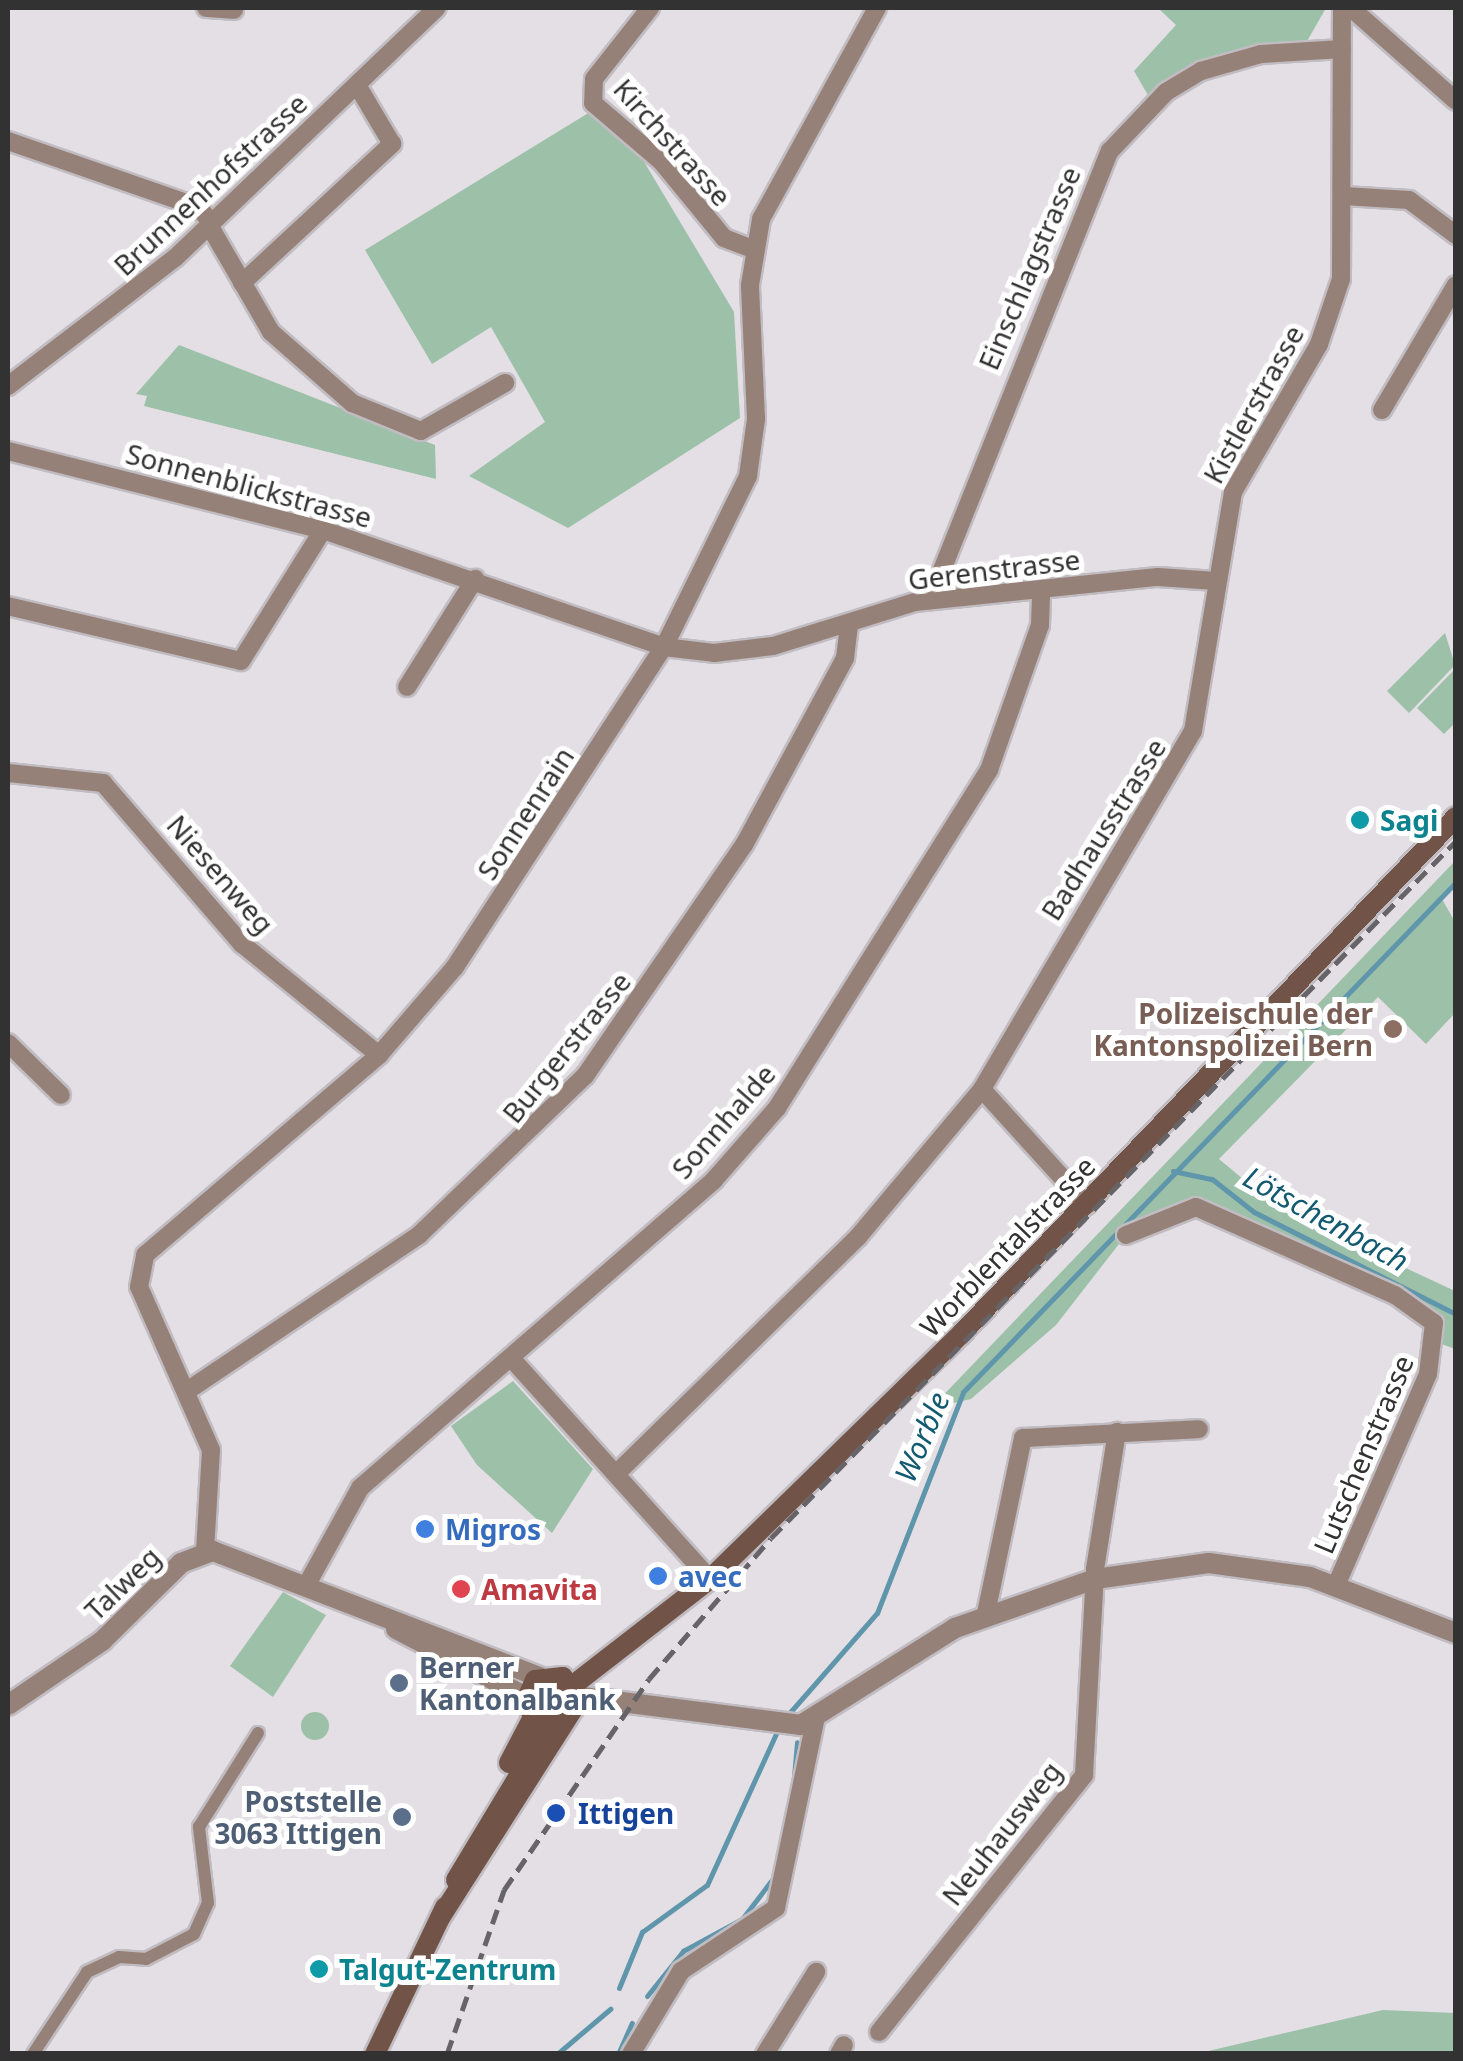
<!DOCTYPE html>
<html>
<head>
<meta charset="utf-8">
<style>
	body { margin:0 }
	#map { position:relative; width:1463px; height:2061px; overflow:hidden; background:#e3dfe4; font-family:"Noto Sans",sans-serif }
	div>[style] { position:absolute }
	.green>* { inset:0; background:#9cc1a8 }
	.round { border-radius:50% }
	.stream>* { height:5px; margin:-2.5px; padding:0 2.5px; transform-origin:2.5px; border-radius:2.5px; background:#6096ab }
	.roads { filter:drop-shadow(2px 0 #c0bcc1) drop-shadow(-2px 0 #c0bcc1) drop-shadow(0 2px #c0bcc1) drop-shadow(0 -2px #c0bcc1) }
	.pedestrian>* { height:12px; margin:-6px; padding:0 6px; transform-origin:6px; border-radius:6px; background:#968178 }
	.minor>* { height:18px; margin:-9px; padding:0 9px; transform-origin:9px; border-radius:9px; background:#968178 }
	.tertiary>* { height:20px; margin:-10px; padding:0 10px; transform-origin:10px; border-radius:10px; background:#968178 }
	.secondary>* { height:20px; margin:-10px; padding:0 10px; transform-origin:10px; border-radius:10px; background:#715348 }
	.rail>* { height:5px; margin-top:-2.5px; transform-origin:0; background:repeating-linear-gradient(90deg,#666467 0 15px,transparent 0 23px) }
	.dots>* { width:28px; height:28px; translate:-50% -50%; box-sizing:border-box; border:5px solid #fff; border-radius:50% }
	span { translate:-50% -50%; white-space:nowrap; text-align:center; line-height:1.15; -webkit-text-stroke:10px #fff; paint-order:stroke }
	.street-label { font-size:28px; color:#333233 }
	.culture-label { font-size:28px; color:#0d838f; font-weight:700 }
	.left { translate:0 -50%; text-align:left }
	.education-label { font-size:28px; color:#785e54; font-weight:700 }
	.right { translate:-100% -50%; text-align:right }
	.shop-label { font-size:28px; color:#366cbe; font-weight:700 }
	.health-label { font-size:28px; color:#be3a42; font-weight:700 }
	.service-label { font-size:28px; color:#4e5e75; font-weight:700 }
	.transit-label { font-size:28px; color:#164399; font-weight:700 }
	.water-label { font-size:30px; color:#135a71; font-style:italic }
	.frame { position:absolute; inset:0; border:10px solid #333233; pointer-events:none }
</style>
</head>
<body>
<div id="map">
	<div class="green">
		<div style="clip-path:polygon(1158px 8px,1326px 8px,1306px 43px,1258px 48px,1149px 97px,1134px 71px,1176px 25px)"></div>
		<div style="clip-path:polygon(590px 112px,640px 155px,734px 312px,740px 418px,568px 528px,469px 476px,545px 422px,491px 327px,432px 364px,365px 250px)"></div>
		<div style="clip-path:polygon(179px 345px,435px 445px,436px 479px,144px 406px,147px 396px,136px 394px)"></div>
		<div style="clip-path:polygon(1445px 633px,1455px 665px,1409px 713px,1387px 691px)"></div>
		<div style="clip-path:polygon(1455px 669px,1455px 723px,1444px 734px,1417px 708px)"></div>
		<div style="clip-path:polygon(1455px 861px,1455px 884px,1442px 899px,1455px 922px,1455px 1013px,1426px 1044px,1378px 997px,1219px 1159px,1279px 1209px,1455px 1291px,1455px 1349px,1439px 1343px,1434px 1323px,1195px 1207px,1126px 1235px,1056px 1325px,971px 1399px,931px 1408px)"></div>
		<div style="clip-path:polygon(513px 1381px,593px 1469px,552px 1533px,477px 1465px,451px 1426px)"></div>
		<div style="clip-path:polygon(283px 1592px,326px 1615px,273px 1697px,230px 1666px)"></div>
		<div class="round" style="left:301px;top:1712px;width:28px;height:28px"></div>
		<div style="clip-path:polygon(1383px 2010px,1455px 2013px,1455px 2053px,1200px 2053px)"></div>
	</div>
	<div class="stream">
		<div style="left:1173px;top:1171px;width:40px;rotate:12deg"></div>
		<div style="left:1212px;top:1179px;width:53px;rotate:38.2deg"></div>
		<div style="left:1254px;top:1212px;width:226px;rotate:26.8deg"></div>
		<div style="left:785px;top:1718px;width:140px;rotate:-48.8deg"></div>
		<div style="left:877px;top:1613px;width:237px;rotate:-68.7deg"></div>
		<div style="left:963px;top:1392px;width:709px;rotate:-45.97deg"></div>
		<div style="left:793px;top:1788px;width:46px;rotate:-85deg"></div>
		<div style="left:619px;top:1988px;width:61px;rotate:-67.7deg"></div>
		<div style="left:642px;top:1932px;width:80px;rotate:-35.9deg"></div>
		<div style="left:707px;top:1885px;width:174px;rotate:-65.5deg"></div>
		<div style="left:647px;top:1996px;width:58px;rotate:-51.3deg"></div>
		<div style="left:683px;top:1951px;width:67px;rotate:-28.5deg"></div>
		<div style="left:742px;top:1919px;width:53px;rotate:-52.7deg"></div>
		<div style="left:557px;top:2054px;width:70px;rotate:-40.3deg"></div>
		<div style="left:618px;top:2054px;width:34px;rotate:-66deg"></div>
	</div>
	<div class="roads">
		<div class="pedestrian">
			<div style="left:33px;top:2054px;width:98px;rotate:-56.6deg"></div>
			<div style="left:87px;top:1972px;width:35px;rotate:-25deg"></div>
			<div style="left:119px;top:1957px;width:27px;rotate:4deg"></div>
			<div style="left:146px;top:1959px;width:54px;rotate:-27.5deg"></div>
			<div style="left:194px;top:1934px;width:34px;rotate:-66deg"></div>
			<div style="left:208px;top:1903px;width:77px;rotate:-96.8deg"></div>
			<div style="left:199px;top:1827px;width:111px;rotate:-57.9deg"></div>
		</div>
		<div class="minor">
			<div style="left:206px;top:8px;width:28px;rotate:4deg"></div>
			<div style="left:650px;top:8px;width:90px;rotate:128.3deg"></div>
			<div style="left:594px;top:79px;width:24px;rotate:92deg"></div>
			<div style="left:593px;top:103px;width:89px;rotate:40.5deg"></div>
			<div style="left:661px;top:161px;width:99px;rotate:50.7deg"></div>
			<div style="left:724px;top:238px;width:31px;rotate:21deg"></div>
			<div style="left:1351px;top:8px;width:140px;rotate:41.5deg"></div>
			<div style="left:8px;top:141px;width:201px;rotate:19.2deg"></div>
			<div style="left:198px;top:207px;width:21px;rotate:49deg"></div>
			<div style="left:1344px;top:196px;width:65px;rotate:3.5deg"></div>
			<div style="left:1409px;top:200px;width:59px;rotate:36.7deg"></div>
			<div style="left:209px;top:225px;width:124px;rotate:59.9deg"></div>
			<div style="left:271px;top:332px;width:108px;rotate:41.2deg"></div>
			<div style="left:352px;top:403px;width:74px;rotate:22.1deg"></div>
			<div style="left:421px;top:431px;width:97px;rotate:-29.7deg"></div>
			<div style="left:242px;top:283px;width:205px;rotate:-42.8deg"></div>
			<div style="left:392px;top:144px;width:69px;rotate:-120.7deg"></div>
			<div style="left:8px;top:386px;width:210px;rotate:-37.5deg"></div>
			<div style="left:175px;top:258px;width:362px;rotate:-43.7deg"></div>
			<div style="left:1382px;top:410px;width:145px;rotate:-59.4deg"></div>
			<div style="left:8px;top:451px;width:325px;rotate:14.1deg"></div>
			<div style="left:323px;top:530px;width:361px;rotate:18.9deg"></div>
			<div style="left:664px;top:647px;width:50px;rotate:6.8deg"></div>
			<div style="left:714px;top:653px;width:59px;rotate:-6.8deg"></div>
			<div style="left:773px;top:646px;width:149px;rotate:-17.2deg"></div>
			<div style="left:915px;top:602px;width:244px;rotate:-5.9deg"></div>
			<div style="left:1158px;top:577px;width:58px;rotate:3.9deg"></div>
			<div style="left:930px;top:600px;width:484px;rotate:-68.2deg"></div>
			<div style="left:1110px;top:151px;width:81px;rotate:-46.5deg"></div>
			<div style="left:1166px;top:92px;width:41px;rotate:-31deg"></div>
			<div style="left:1201px;top:71px;width:62px;rotate:-15.8deg"></div>
			<div style="left:1261px;top:54px;width:81px;rotate:-3.5deg"></div>
			<div style="left:8px;top:606px;width:239px;rotate:13.3deg"></div>
			<div style="left:241px;top:661px;width:155px;rotate:-58deg"></div>
			<div style="left:407px;top:687px;width:128px;rotate:-57.8deg"></div>
			<div style="left:8px;top:773px;width:96px;rotate:6deg"></div>
			<div style="left:103px;top:783px;width:213px;rotate:49.2deg"></div>
			<div style="left:242px;top:944px;width:176px;rotate:39deg"></div>
			<div style="left:8px;top:1043px;width:74px;rotate:44.5deg"></div>
			<div style="left:1087px;top:1205px;width:156px;rotate:-132.2deg"></div>
			<div style="left:982px;top:1089px;width:416px;rotate:-59.5deg"></div>
			<div style="left:1193px;top:731px;width:242px;rotate:-80.5deg"></div>
			<div style="left:1233px;top:492px;width:171px;rotate:-59.8deg"></div>
			<div style="left:1319px;top:344px;width:69px;rotate:-71.3deg"></div>
			<div style="left:1341px;top:279px;width:271px;rotate:-89.8deg"></div>
			<div style="left:1126px;top:1235px;width:75px;rotate:-21.8deg"></div>
			<div style="left:1196px;top:1207px;width:218px;rotate:23.9deg"></div>
			<div style="left:1395px;top:1295px;width:48px;rotate:35.7deg"></div>
			<div style="left:1434px;top:1323px;width:51px;rotate:96.7deg"></div>
			<div style="left:1428px;top:1374px;width:231px;rotate:113.5deg"></div>
			<div style="left:511px;top:1358px;width:297px;rotate:48deg"></div>
			<div style="left:190px;top:1389px;width:276px;rotate:-33.9deg"></div>
			<div style="left:419px;top:1235px;width:230px;rotate:-43.8deg"></div>
			<div style="left:585px;top:1076px;width:280px;rotate:-55.5deg"></div>
			<div style="left:744px;top:845px;width:213px;rotate:-61.6deg"></div>
			<div style="left:845px;top:658px;width:34px;rotate:-83deg"></div>
			<div style="left:616px;top:1474px;width:339px;rotate:-44.4deg"></div>
			<div style="left:858px;top:1237px;width:193px;rotate:-50deg"></div>
			<div style="left:205px;top:1551px;width:101px;rotate:-86.6deg"></div>
			<div style="left:211px;top:1450px;width:178px;rotate:-113.8deg"></div>
			<div style="left:139px;top:1287px;width:33px;rotate:-79deg"></div>
			<div style="left:145px;top:1255px;width:308px;rotate:-40.5deg"></div>
			<div style="left:379px;top:1055px;width:116px;rotate:-49.2deg"></div>
			<div style="left:455px;top:967px;width:382px;rotate:-56.9deg"></div>
			<div style="left:664px;top:647px;width:191px;rotate:-63.8deg"></div>
			<div style="left:748px;top:476px;width:58px;rotate:-82deg"></div>
			<div style="left:756px;top:419px;width:134px;rotate:-92.6deg"></div>
			<div style="left:750px;top:285px;width:67px;rotate:-80.5deg"></div>
			<div style="left:761px;top:219px;width:241px;rotate:-61.2deg"></div>
			<div style="left:306px;top:1586px;width:112px;rotate:-61.1deg"></div>
			<div style="left:360px;top:1488px;width:469px;rotate:-41deg"></div>
			<div style="left:714px;top:1180px;width:96px;rotate:-48.8deg"></div>
			<div style="left:777px;top:1108px;width:399px;rotate:-57.9deg"></div>
			<div style="left:989px;top:770px;width:154px;rotate:-70.6deg"></div>
			<div style="left:1040px;top:625px;width:34px;rotate:-88deg"></div>
			<div style="left:985px;top:1618px;width:184px;rotate:-78.1deg"></div>
			<div style="left:1023px;top:1438px;width:176px;rotate:-2.9deg"></div>
			<div style="left:879px;top:2032px;width:329px;rotate:-51.4deg"></div>
			<div style="left:1084px;top:1775px;width:206px;rotate:-86.9deg"></div>
			<div style="left:1095px;top:1569px;width:139px;rotate:-80.9deg"></div>
			<div style="left:631px;top:2054px;width:97px;rotate:-58.9deg"></div>
			<div style="left:681px;top:1971px;width:114px;rotate:-33.6deg"></div>
			<div style="left:776px;top:1908px;width:191px;rotate:-78.2deg"></div>
			<div style="left:765px;top:2054px;width:97px;rotate:-58.1deg"></div>
			<div style="left:839px;top:2054px;width:10px;rotate:-61deg"></div>
		</div>
		<div class="tertiary">
			<div style="left:396px;top:1629px;width:147px;rotate:27.6deg"></div>
			<div style="left:575px;top:1696px;width:228px;rotate:7.3deg"></div>
			<div style="left:801px;top:1725px;width:182px;rotate:-32.2deg"></div>
			<div style="left:955px;top:1628px;width:148px;rotate:-19.3deg"></div>
			<div style="left:1095px;top:1579px;width:115px;rotate:-8deg"></div>
			<div style="left:1209px;top:1563px;width:102px;rotate:7.9deg"></div>
			<div style="left:1310px;top:1577px;width:156px;rotate:21deg"></div>
			<div style="left:8px;top:1705px;width:114px;rotate:-34.2deg"></div>
			<div style="left:102px;top:1641px;width:111px;rotate:-44.6deg"></div>
			<div style="left:181px;top:1563px;width:34px;rotate:-21deg"></div>
			<div style="left:213px;top:1551px;width:350px;rotate:21.1deg"></div>
		</div>
		<div class="secondary">
			<div style="left:572px;top:1686px;width:175px;rotate:-37.8deg"></div>
			<div style="left:710px;top:1579px;width:354px;rotate:-44.3deg"></div>
			<div style="left:963px;top:1332px;width:713px;rotate:-46.25deg"></div>
			<div style="left:509px;top:1763px;width:52px;rotate:-62.4deg"></div>
			<div style="left:456px;top:1880px;width:182px;rotate:-58.9deg"></div>
			<div style="left:440px;top:1918px;width:249px;rotate:-57.5deg"></div>
			<div style="left:574px;top:1708px;width:33px;rotate:-110deg"></div>
			<div style="left:563px;top:1677px;width:28px;rotate:174deg"></div>
			<div style="left:535px;top:1680px;width:23px;rotate:113deg"></div>
			<div style="left:526px;top:1701px;width:17px;rotate:66deg"></div>
			<div style="left:533px;top:1717px;width:33px;rotate:2deg"></div>
			<div style="left:375px;top:2054px;width:163px;rotate:-64.5deg"></div>
		</div>
	</div>
	<div class="rail">
		<div style="left:447px;top:2054px;width:174px;rotate:-70.8deg"></div>
		<div style="left:504px;top:1890px;width:256px;rotate:-55.5deg"></div>
		<div style="left:649px;top:1679px;width:186px;rotate:-49.1deg"></div>
		<div style="left:771px;top:1538px;width:977px;rotate:-45.5deg"></div>
	</div>
	<div class="dots">
		<div style="left:1360px;top:820px;background:#0f9aa8"></div>
		<div style="left:1393px;top:1029px;background:#8d6e63"></div>
		<div style="left:425px;top:1529px;background:#3f7fe0"></div>
		<div style="left:658px;top:1576px;background:#3f7fe0"></div>
		<div style="left:461px;top:1589px;background:#e0444e"></div>
		<div style="left:399px;top:1683px;background:#5c6f8a"></div>
		<div style="left:556px;top:1813px;background:#1a4fb4"></div>
		<div style="left:402px;top:1817px;background:#5c6f8a"></div>
		<div style="left:319px;top:1969px;background:#0f9aa8"></div>
	</div>
	<div class="street-label">
		<span style="left:673px;top:142px;rotate:48deg">Kirchstrasse</span>
		<span style="left:210px;top:184px;rotate:-43deg">Brunnenhofstrasse</span>
		<span style="left:1029px;top:268px;rotate:-67deg">Einschlagstrasse</span>
		<span style="left:1253px;top:404px;rotate:-61deg">Kistlerstrasse</span>
		<span style="left:249px;top:485px;rotate:15deg">Sonnenblickstrasse</span>
		<span style="left:994px;top:569px;rotate:-7deg">Gerenstrasse</span>
		<span style="left:525px;top:813px;rotate:-57deg">Sonnenrain</span>
		<span style="left:1103px;top:829px;rotate:-58deg">Badhausstrasse</span>
		<span style="left:221px;top:874px;rotate:49deg">Niesenweg</span>
		<span style="left:566px;top:1047px;rotate:-51deg">Burgerstrasse</span>
		<span style="left:723px;top:1121px;rotate:-49deg">Sonnhalde</span>
		<span style="left:1007px;top:1246px;rotate:-46deg">Worblentalstrasse</span>
		<span style="left:1363px;top:1454px;rotate:-67deg">Lutschenstrasse</span>
		<span style="left:122px;top:1583px;rotate:-44deg">Talweg</span>
		<span style="left:1001px;top:1833px;rotate:-52deg">Neuhausweg</span>
	</div>
	<div class="culture-label">
		<span class="left" style="left:1380px;top:820px">Sagi</span>
		<span class="left" style="left:339px;top:1969px">Talgut-Zentrum</span>
	</div>
	<div class="education-label">
		<span class="right" style="left:1373px;top:1029px">Polizeischule der<br>Kantonspolizei Bern</span>
	</div>
	<div class="shop-label">
		<span class="left" style="left:445px;top:1529px">Migros</span>
		<span class="left" style="left:678px;top:1576px">avec</span>
	</div>
	<div class="health-label">
		<span class="left" style="left:481px;top:1589px">Amavita</span>
	</div>
	<div class="service-label">
		<span class="left" style="left:419px;top:1683px">Berner<br>Kantonalbank</span>
		<span class="right" style="left:382px;top:1817px">Poststelle<br>3063 Ittigen</span>
	</div>
	<div class="transit-label">
		<span class="left" style="left:578px;top:1813px">Ittigen</span>
	</div>
	<div class="water-label">
		<span style="left:1326px;top:1219px;rotate:29deg">Lötschenbach</span>
		<span style="left:922px;top:1437px;rotate:-67deg">Worble</span>
	</div>
	<div class="frame"></div>
</div>
</body>
</html>
